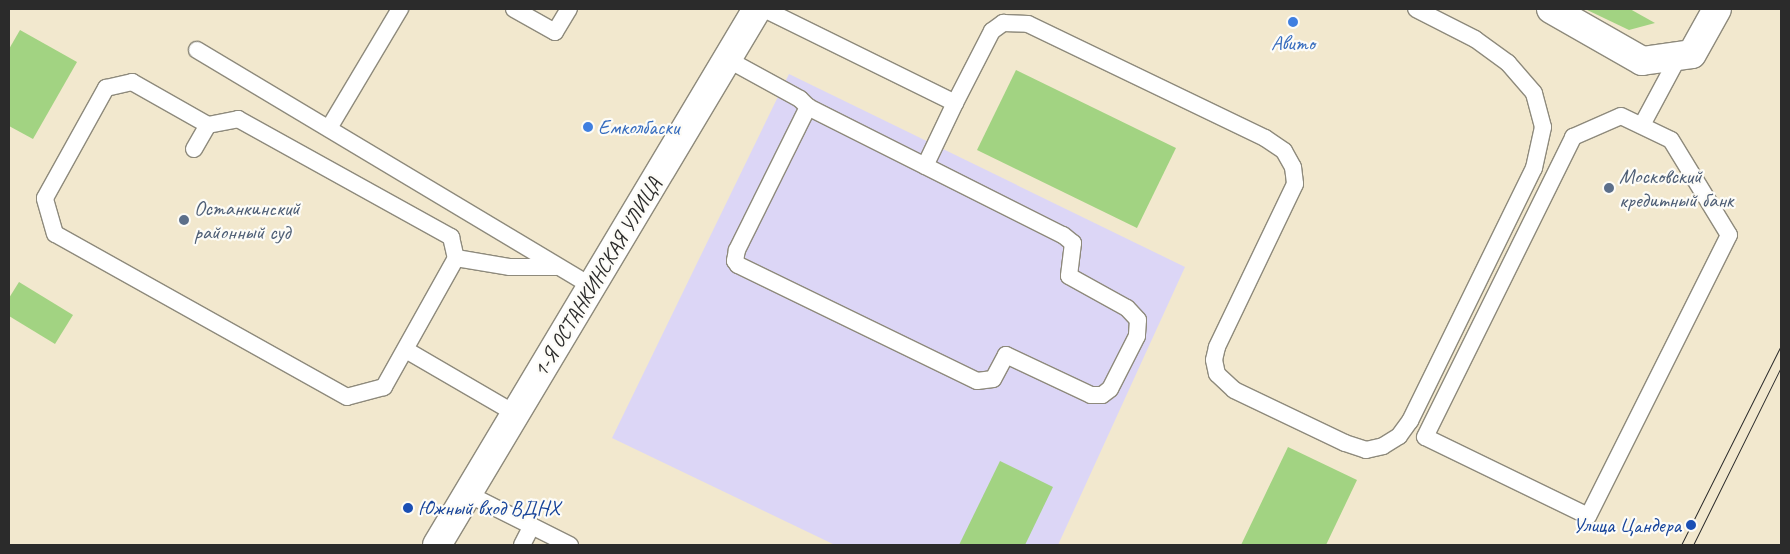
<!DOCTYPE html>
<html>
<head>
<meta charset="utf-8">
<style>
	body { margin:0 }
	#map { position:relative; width:1790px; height:554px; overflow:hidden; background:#f2e8ce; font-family:Caveat,sans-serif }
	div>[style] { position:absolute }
	.built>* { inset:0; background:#dcd6f6 }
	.green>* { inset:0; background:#a2d382; transform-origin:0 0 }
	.roads { filter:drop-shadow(1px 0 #8e8a7c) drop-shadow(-1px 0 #8e8a7c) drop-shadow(0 1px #8e8a7c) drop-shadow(0 -1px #8e8a7c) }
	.lane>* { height:16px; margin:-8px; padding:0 8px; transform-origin:8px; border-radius:8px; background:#fff }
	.street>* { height:28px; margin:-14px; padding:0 14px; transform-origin:14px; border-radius:14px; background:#fff }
	.secondary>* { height:28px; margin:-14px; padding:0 14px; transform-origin:14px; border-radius:14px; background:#fff }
	.tram>* { height:1px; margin:-0.5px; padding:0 0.5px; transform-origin:0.5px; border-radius:0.5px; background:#2b2b2b }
	.dots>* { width:14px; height:14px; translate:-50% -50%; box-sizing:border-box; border:2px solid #fdfcf7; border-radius:50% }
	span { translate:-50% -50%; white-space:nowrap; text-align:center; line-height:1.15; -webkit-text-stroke:4.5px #fdfcf7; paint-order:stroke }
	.shop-label { font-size:21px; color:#366cbe }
	.left { translate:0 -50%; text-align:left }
	.service-label { font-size:21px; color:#4e5e75 }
	.street-label { font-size:21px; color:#2b2b2b }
	.transit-label { font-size:21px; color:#164399 }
	.right { translate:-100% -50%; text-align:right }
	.frame { position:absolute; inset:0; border:10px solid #2b2b2b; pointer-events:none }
</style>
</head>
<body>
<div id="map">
	<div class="built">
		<div style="clip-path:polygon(789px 74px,1185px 267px,1058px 545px,835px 545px,612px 438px)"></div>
	</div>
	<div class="green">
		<div style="clip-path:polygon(1585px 9px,1630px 9px,1655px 23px,1629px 30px)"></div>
		<div style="clip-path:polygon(20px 30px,77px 62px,33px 139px,9px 126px,9px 49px)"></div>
		<div style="left:1016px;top:70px;width:178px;height:89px;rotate:26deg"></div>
		<div style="clip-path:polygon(19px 282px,73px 315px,55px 344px,9px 316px,9px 298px)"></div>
		<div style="clip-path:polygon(1288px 447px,1357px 480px,1326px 545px,1241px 545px)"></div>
		<div style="clip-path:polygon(1000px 461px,1053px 487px,1025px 545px,959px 545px)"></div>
	</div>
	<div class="roads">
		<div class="lane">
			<div style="left:514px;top:9px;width:47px;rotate:29.3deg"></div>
			<div style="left:555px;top:32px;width:27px;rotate:-59deg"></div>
			<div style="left:764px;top:9px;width:213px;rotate:26.2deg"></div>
			<div style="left:955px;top:103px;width:81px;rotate:-62.8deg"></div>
			<div style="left:992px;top:31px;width:14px;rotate:-36deg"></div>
			<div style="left:1003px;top:23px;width:25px;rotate:2deg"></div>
			<div style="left:1028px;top:24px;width:263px;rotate:25.7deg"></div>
			<div style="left:1265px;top:138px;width:23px;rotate:34deg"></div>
			<div style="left:1284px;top:151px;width:18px;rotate:61deg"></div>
			<div style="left:1293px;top:167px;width:17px;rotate:83deg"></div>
			<div style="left:1295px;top:184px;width:181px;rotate:115.6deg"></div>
			<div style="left:1217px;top:347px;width:13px;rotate:103deg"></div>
			<div style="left:1214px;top:360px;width:14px;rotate:78deg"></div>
			<div style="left:1217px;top:374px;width:23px;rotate:43deg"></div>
			<div style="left:1234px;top:390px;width:123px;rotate:25.5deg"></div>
			<div style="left:1345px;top:443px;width:22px;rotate:18deg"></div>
			<div style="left:1366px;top:450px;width:17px;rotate:-13deg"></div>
			<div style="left:1383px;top:446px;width:19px;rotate:-32deg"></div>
			<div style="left:1399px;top:436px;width:19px;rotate:-54deg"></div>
			<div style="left:1410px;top:421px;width:282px;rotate:-63.9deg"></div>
			<div style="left:1534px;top:168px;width:42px;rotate:-77.6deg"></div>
			<div style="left:1543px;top:127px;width:35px;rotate:-105deg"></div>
			<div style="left:1534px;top:93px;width:40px;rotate:-131deg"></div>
			<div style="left:1508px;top:63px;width:41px;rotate:-144deg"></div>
			<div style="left:1475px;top:39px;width:66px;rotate:-153deg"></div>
			<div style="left:197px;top:50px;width:460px;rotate:30.9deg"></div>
			<div style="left:727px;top:59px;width:83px;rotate:28.7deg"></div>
			<div style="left:800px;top:99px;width:11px;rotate:45deg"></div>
			<div style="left:808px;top:107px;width:285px;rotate:26.7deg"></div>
			<div style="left:1063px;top:235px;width:13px;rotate:39deg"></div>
			<div style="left:1073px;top:243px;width:33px;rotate:97deg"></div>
			<div style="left:1069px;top:276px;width:66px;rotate:28.9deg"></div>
			<div style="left:1127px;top:308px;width:16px;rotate:47deg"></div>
			<div style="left:1138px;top:320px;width:16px;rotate:94deg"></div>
			<div style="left:1137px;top:336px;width:59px;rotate:117deg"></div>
			<div style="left:1110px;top:389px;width:10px;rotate:143deg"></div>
			<div style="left:1102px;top:395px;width:11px;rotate:180deg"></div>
			<div style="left:1091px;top:395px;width:94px;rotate:-154.8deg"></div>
			<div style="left:1006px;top:355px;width:27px;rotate:118deg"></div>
			<div style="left:993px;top:379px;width:16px;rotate:173deg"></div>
			<div style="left:977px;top:381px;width:266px;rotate:-154.1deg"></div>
			<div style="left:738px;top:265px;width:5px;rotate:-127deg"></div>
			<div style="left:735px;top:261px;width:11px;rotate:-80deg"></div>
			<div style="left:737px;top:250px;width:160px;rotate:-63.6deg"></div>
			<div style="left:132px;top:82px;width:87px;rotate:29.5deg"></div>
			<div style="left:208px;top:125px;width:31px;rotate:-11deg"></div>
			<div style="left:238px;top:119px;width:244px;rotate:29deg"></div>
			<div style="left:451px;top:237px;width:22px;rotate:77deg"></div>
			<div style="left:456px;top:258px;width:148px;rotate:119.2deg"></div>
			<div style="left:384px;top:387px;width:38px;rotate:165deg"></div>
			<div style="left:347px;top:397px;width:334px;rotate:-150.8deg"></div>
			<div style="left:55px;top:234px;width:37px;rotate:-106deg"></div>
			<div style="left:45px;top:198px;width:126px;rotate:-61deg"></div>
			<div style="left:106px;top:88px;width:27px;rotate:-13deg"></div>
			<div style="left:1621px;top:116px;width:55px;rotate:25.6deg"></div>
			<div style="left:1671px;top:140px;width:111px;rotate:58.6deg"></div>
			<div style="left:1729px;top:235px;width:314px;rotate:116.6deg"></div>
			<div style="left:1588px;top:516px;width:181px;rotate:-154.1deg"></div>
			<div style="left:1425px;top:437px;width:335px;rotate:-63.7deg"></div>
			<div style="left:1573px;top:137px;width:52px;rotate:-23.6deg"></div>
			<div style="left:1642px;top:125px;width:78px;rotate:-61.8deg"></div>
			<div style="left:329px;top:128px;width:139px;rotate:-59.2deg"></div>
			<div style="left:194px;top:149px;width:28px;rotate:-60deg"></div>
			<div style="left:925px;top:166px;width:70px;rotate:-64.5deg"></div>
			<div style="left:456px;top:258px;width:55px;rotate:9.5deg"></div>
			<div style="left:510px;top:267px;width:46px"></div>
			<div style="left:406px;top:350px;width:127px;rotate:30.2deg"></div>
			<div style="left:468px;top:494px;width:114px;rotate:26.6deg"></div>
			<div style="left:522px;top:545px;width:20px;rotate:-63deg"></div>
		</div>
		<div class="street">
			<div style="left:1551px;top:9px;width:105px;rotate:29.7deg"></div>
			<div style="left:1642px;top:61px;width:50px;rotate:-8deg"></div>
			<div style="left:1692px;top:54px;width:51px;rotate:-60.9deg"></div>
		</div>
		<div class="secondary">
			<div style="left:437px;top:545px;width:624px;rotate:-59.16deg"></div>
		</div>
	</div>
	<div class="tram">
		<div style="left:1681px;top:545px;width:224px;rotate:-63.4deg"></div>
		<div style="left:1693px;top:545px;width:199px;rotate:-63.7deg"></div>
	</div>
	<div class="dots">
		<div style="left:1293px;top:22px;background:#3f7fe0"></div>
		<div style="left:588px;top:127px;background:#3f7fe0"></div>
		<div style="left:1609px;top:188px;background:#5c6f8a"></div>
		<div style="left:184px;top:220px;background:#5c6f8a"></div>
		<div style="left:408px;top:508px;background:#1a4fb4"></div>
		<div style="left:1691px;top:525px;background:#1a4fb4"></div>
	</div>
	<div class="shop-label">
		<span style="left:1293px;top:43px">Авито</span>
		<span class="left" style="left:598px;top:127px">Емколбаски</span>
	</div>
	<div class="service-label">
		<span class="left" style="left:1619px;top:188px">Московский<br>кредитный банк</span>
		<span class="left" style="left:194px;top:220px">Останкинский<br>районный суд</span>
	</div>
	<div class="street-label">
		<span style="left:597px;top:277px;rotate:-59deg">1-Я ОСТАНКИНСКАЯ УЛИЦА</span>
	</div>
	<div class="transit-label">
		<span class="left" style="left:418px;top:508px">Южный вход ВДНХ</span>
		<span class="right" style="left:1681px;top:525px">Улица Цандера</span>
	</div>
	<div class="frame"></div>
</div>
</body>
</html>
